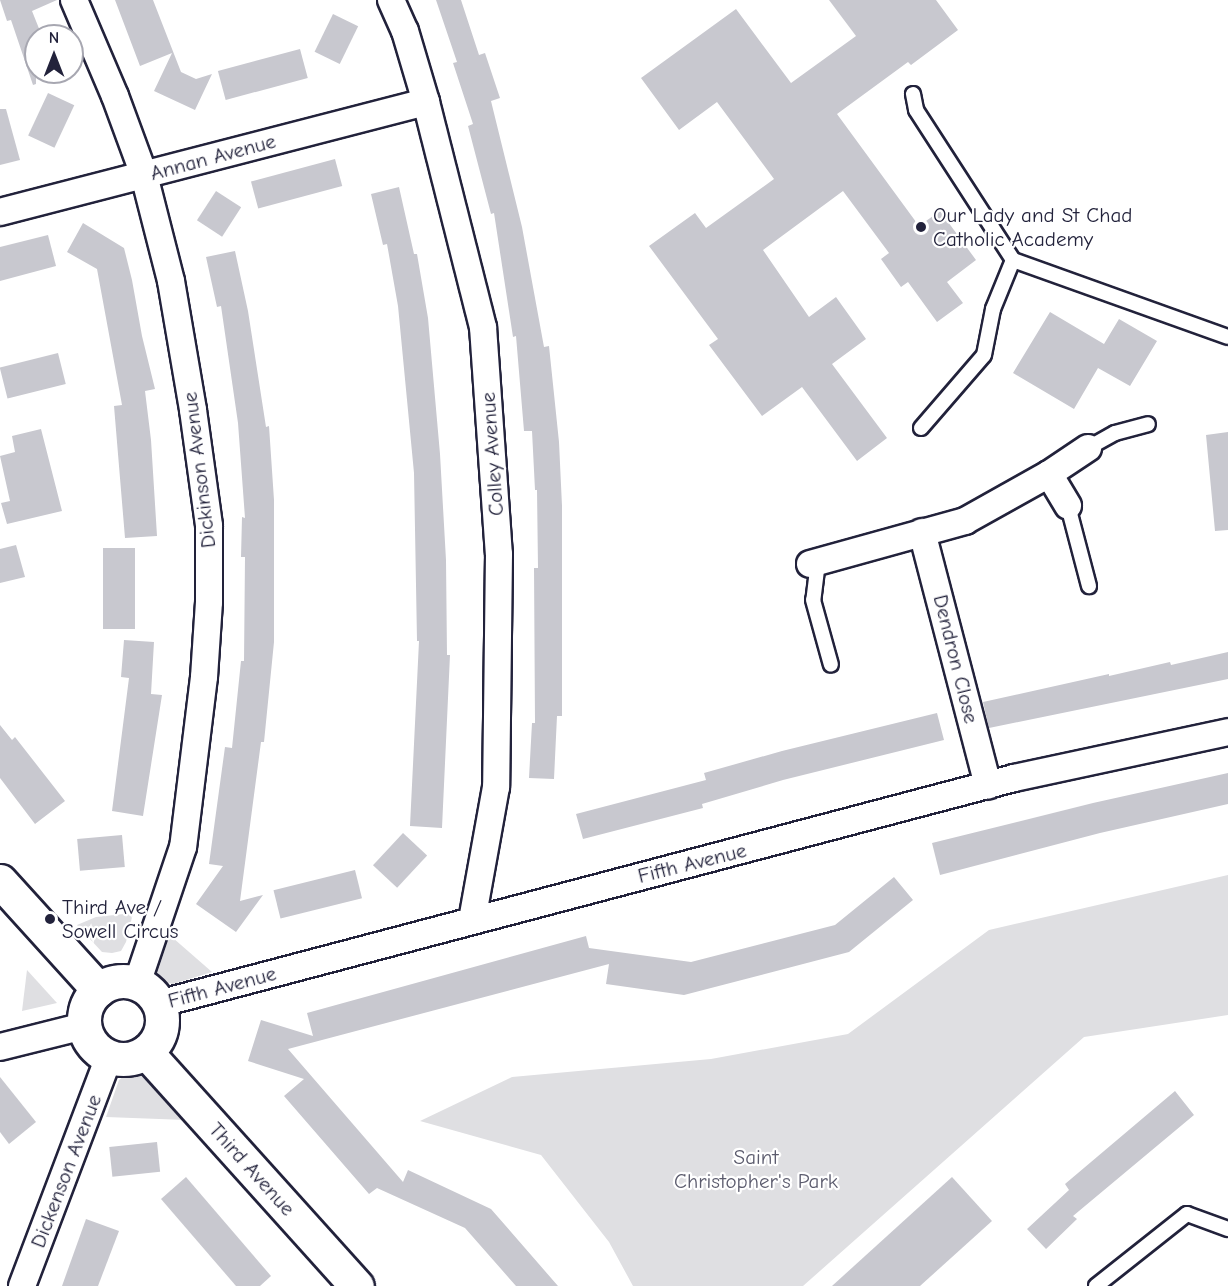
<!DOCTYPE html>
<html>
<head>
<meta charset="utf-8">
<style>
	body { margin:0 }
	#map { position:relative; width:1228px; height:1286px; overflow:hidden; background:#fff; font-family:"Comic Neue",sans-serif }
	div>[style] { position:absolute }
	.green>* { inset:0; background:#dfdfe2 }
	.building>* { inset:0; background:#c8c8cf; transform-origin:0 0 }
	.roads { filter:drop-shadow(2px 0 #22223b) drop-shadow(-2px 0 #22223b) drop-shadow(0 2px #22223b) drop-shadow(0 -2px #22223b) }
	.lane>* { height:14px; margin:-7px; padding:0 7px; transform-origin:7px; border-radius:7px; background:#fff }
	.street>* { height:26px; margin:-13px; padding:0 13px; transform-origin:13px; border-radius:13px; background:#fff }
	.secondary>* { height:33px; margin:-16.5px; padding:0 16.5px; transform-origin:16.5px; border-radius:16.5px; background:#fff }
	.secondary>.ring { margin:-16.5px; padding:0; box-sizing:content-box; background:none; border:33px solid #fff; border-radius:50% }
	.dots>* { width:16px; height:16px; translate:-50% -50%; box-sizing:border-box; border:3px solid #fff; border-radius:50% }
	span { translate:-50% -50%; white-space:nowrap; text-align:center; line-height:1.15; -webkit-text-stroke:4.5px #fff; paint-order:stroke }
	.street-label { font-size:21px; color:#22223b }
	.poi-label { font-size:21px; color:#22223b }
	.left { translate:0 -50%; text-align:left }
	.park-label { font-size:21px; color:#5b5b6d }
	.north { position:absolute; left:24px; top:24px; width:60px; height:60px; box-sizing:border-box; background:#fff; border:2px solid #a7a7b1; border-radius:50%; rotate:0deg; font-size:16px; font-weight:700; line-height:24px; text-align:center; color:#22223b }
	.north::after { content:''; display:block; margin:auto; width:21px; height:27px; background:#22223b; clip-path:polygon(50% 0,100% 100%,50% 72%,0 100%) }
</style>
</head>
<body>
<div id="map">
	<div class="green">
		<div style="clip-path:polygon(1228px 875px,1228px 1015px,1084px 1037px,803px 1286px,633px 1286px,609px 1242px,541px 1155px,420px 1121px,512px 1077px,711px 1059px,848px 1034px,989px 930px)"></div>
		<div style="clip-path:polygon(133px 913px,126px 942px,121px 951px,112px 953px,102px 952px,77px 925px,96px 917px)"></div>
		<div style="clip-path:polygon(165px 931px,212px 972px,173px 984px,153px 979px,151px 972px)"></div>
		<div style="clip-path:polygon(27px 970px,57px 1003px,22px 1011px)"></div>
		<div style="clip-path:polygon(128px 1073px,141px 1073px,154px 1081px,186px 1120px,106px 1117px,119px 1080px)"></div>
	</div>
	<div class="building">
		<div style="clip-path:polygon(0 0,57px 0,32px 11px,42px 36px,36px 36px,36px 84px,33px 85px,11px 20px,7px 21px)"></div>
		<div style="clip-path:polygon(115px 0,153px 0,181px 72px,196px 79px,212px 74px,195px 110px,154px 91px,172px 53px,140px 66px)"></div>
		<div style="clip-path:polygon(436px 0,461px 0,479px 55px,485px 53px,500px 98px,491px 101px,522px 227px,544px 347px,549px 346px,559px 442px,562px 506px,562px 716px,557px 716px,554px 779px,529px 778px,532px 723px,535px 723px,534px 568px,538px 568px,537px 490px,535px 490px,532px 431px,524px 431px,516px 336px,513px 337px,494px 213px,491px 214px,468px 126px,473px 124px,453px 63px,457px 62px)"></div>
		<div style="clip-path:polygon(829px 0,936px 0,958px 30px,911px 65px,908px 62px,837px 114px,919px 226px,940px 211px,976px 260px,947px 282px,963px 303px,937px 322px,908px 282px,901px 287px,881px 259px,889px 253px,843px 191px,763px 250px,809px 317px,836px 297px,866px 339px,832px 364px,887px 438px,857px 461px,802px 387px,762px 416px,709px 345px,718px 339px,649px 246px,695px 213px,706px 228px,774px 179px,717px 102px,679px 130px,641px 78px,736px 9px,791px 83px,856px 36px)"></div>
		<div style="left:333px;top:14px;width:28px;height:42px;rotate:26deg"></div>
		<div style="left:300px;top:49px;width:30px;height:85px;rotate:75deg"></div>
		<div style="left:48px;top:93px;width:29px;height:47px;rotate:25deg"></div>
		<div style="clip-path:polygon(0 109px,6px 109px,20px 160px,0 165px)"></div>
		<div style="left:335px;top:159px;width:28px;height:87px;rotate:75deg"></div>
		<div style="clip-path:polygon(399px 187px,414px 254px,417px 254px,428px 318px,440px 454px,446px 560px,447px 655px,450px 655px,442px 828px,410px 826px,419px 641px,417px 641px,414px 473px,398px 306px,387px 244px,383px 245px,371px 194px)"></div>
		<div style="left:216px;top:191px;width:30px;height:35px;rotate:33deg"></div>
		<div style="clip-path:polygon(83px 223px,124px 248px,132px 280px,142px 336px,155px 389px,145px 391px,151px 440px,157px 536px,125px 538px,114px 406px,122px 405px,97px 269px,67px 252px)"></div>
		<div style="clip-path:polygon(48px 235px,56px 266px,0 281px,0 247px)"></div>
		<div style="clip-path:polygon(235px 251px,248px 311px,266px 427px,269px 426px,274px 500px,274px 642px,264px 742px,261px 742px,240px 901px,263px 895px,236px 932px,196px 904px,223px 866px,209px 864px,225px 747px,232px 748px,241px 661px,244px 661px,245px 557px,241px 557px,242px 517px,245px 518px,238px 423px,221px 306px,217px 307px,206px 257px)"></div>
		<div style="clip-path:polygon(1050px 312px,1104px 344px,1119px 319px,1157px 341px,1130px 386px,1098px 368px,1074px 409px,1013px 373px)"></div>
		<div style="left:58px;top:353px;width:32px;height:60px;rotate:76deg"></div>
		<div style="clip-path:polygon(41px 429px,62px 511px,7px 524px,1px 503px,10px 501px,0 456px,15px 452px,12px 436px)"></div>
		<div style="clip-path:polygon(1228px 432px,1228px 530px,1215px 531px,1206px 435px)"></div>
		<div style="clip-path:polygon(16px 545px,25px 577px,0 583px,0 549px)"></div>
		<div style="left:103px;top:548px;width:32px;height:81px"></div>
		<div style="clip-path:polygon(124px 640px,154px 642px,151px 694px,162px 695px,143px 816px,112px 811px,129px 678px,121px 677px)"></div>
		<div style="clip-path:polygon(1228px 652px,1228px 679px,989px 728px,983px 702px,1109px 674px,1109px 676px,1170px 662px,1171px 665px)"></div>
		<div style="clip-path:polygon(937px 713px,944px 740px,783px 780px,702px 804px,703px 808px,583px 839px,576px 814px,706px 780px,704px 773px,782px 751px)"></div>
		<div style="clip-path:polygon(0 725px,12px 740px,15px 737px,65px 801px,35px 824px,0 778px)"></div>
		<div style="clip-path:polygon(1228px 773px,1228px 804px,1100px 833px,940px 875px,932px 843px,1093px 803px)"></div>
		<div style="left:403px;top:833px;width:33px;height:44px;rotate:43deg"></div>
		<div style="left:122px;top:835px;width:32px;height:45px;rotate:85deg"></div>
		<div style="left:355px;top:870px;width:29px;height:84px;rotate:76deg"></div>
		<div style="clip-path:polygon(894px 877px,913px 900px,849px 952px,684px 995px,606px 984px,609px 964px,288px 1049px,403px 1182px,408px 1170px,491px 1209px,558px 1286px,516px 1286px,465px 1228px,377px 1188px,369px 1194px,284px 1096px,304px 1079px,248px 1061px,261px 1020px,313px 1036px,307px 1013px,586px 936px,589px 948px,691px 962px,835px 925px)"></div>
		<div style="clip-path:polygon(0 1077px,36px 1122px,9px 1144px,0 1132px)"></div>
		<div style="clip-path:polygon(1175px 1091px,1194px 1115px,1073px 1216px,1077px 1219px,1046px 1249px,1027px 1229px,1069px 1190px,1065px 1184px)"></div>
		<div style="left:157px;top:1142px;width:30px;height:48px;rotate:84deg"></div>
		<div style="clip-path:polygon(186px 1177px,271px 1276px,260px 1286px,236px 1286px,161px 1199px)"></div>
		<div style="clip-path:polygon(952px 1177px,992px 1221px,920px 1286px,832px 1286px)"></div>
		<div style="clip-path:polygon(86px 1219px,119px 1231px,98px 1286px,62px 1286px)"></div>
	</div>
	<div class="roads">
		<div class="lane">
			<div style="left:913px;top:94px;width:16px;rotate:79deg"></div>
			<div style="left:916px;top:110px;width:179px;rotate:57.1deg"></div>
			<div style="left:921px;top:428px;width:96px;rotate:-49.2deg"></div>
			<div style="left:984px;top:355px;width:47px;rotate:-78.9deg"></div>
			<div style="left:993px;top:309px;width:53px;rotate:-67.8deg"></div>
			<div style="left:1013px;top:260px;width:228px;rotate:19.7deg"></div>
			<div style="left:1088px;top:448px;width:31px;rotate:-29deg"></div>
			<div style="left:1115px;top:433px;width:34px;rotate:-15deg"></div>
			<div style="left:1068px;top:506px;width:83px;rotate:75.3deg"></div>
			<div style="left:818px;top:562px;width:38px;rotate:97deg"></div>
			<div style="left:813px;top:600px;width:67px;rotate:74.5deg"></div>
			<div style="left:1096px;top:1286px;width:116px;rotate:-38.4deg"></div>
			<div style="left:1187px;top:1214px;width:44px;rotate:20.1deg"></div>
		</div>
		<div class="street">
			<div style="left:74px;top:0;width:104px;rotate:66.9deg"></div>
			<div style="left:115px;top:96px;width:84px;rotate:69.8deg"></div>
			<div style="left:144px;top:175px;width:109px;rotate:75.7deg"></div>
			<div style="left:171px;top:281px;width:131px;rotate:80.3deg"></div>
			<div style="left:193px;top:410px;width:117px;rotate:82.1deg"></div>
			<div style="left:209px;top:526px;width:76px;rotate:90deg"></div>
			<div style="left:209px;top:602px;width:75px;rotate:93.8deg"></div>
			<div style="left:204px;top:677px;width:171px;rotate:97deg"></div>
			<div style="left:183px;top:847px;width:145px;rotate:108.6deg"></div>
			<div style="left:391px;top:0;width:34px;rotate:66deg"></div>
			<div style="left:405px;top:31px;width:74px;rotate:73.5deg"></div>
			<div style="left:426px;top:102px;width:232px;rotate:75.8deg"></div>
			<div style="left:483px;top:327px;width:228px;rotate:86deg"></div>
			<div style="left:499px;top:554px;width:233px;rotate:90.7deg"></div>
			<div style="left:496px;top:787px;width:135px;rotate:100.2deg"></div>
			<div style="left:0;top:212px;width:440px;rotate:-14.5deg"></div>
			<div style="left:1049px;top:474px;width:37px;rotate:59deg"></div>
			<div style="left:922px;top:532px;width:262px;rotate:75.4deg"></div>
			<div style="left:810px;top:564px;width:161px;rotate:-15.5deg"></div>
			<div style="left:965px;top:521px;width:96px;rotate:-29.2deg"></div>
			<div style="left:1049px;top:474px;width:47px;rotate:-33.7deg"></div>
			<div style="left:158px;top:1004px;width:885px;rotate:-14.79deg"></div>
			<div style="left:1014px;top:778px;width:219px;rotate:-12.1deg"></div>
			<div style="left:0;top:1047px;width:87px;rotate:-14deg"></div>
			<div style="left:22px;top:1286px;width:245px;rotate:-69.2deg"></div>
		</div>
		<div class="secondary">
			<div style="left:0;top:881px;width:147px;rotate:47.8deg"></div>
			<div class="ring" style="left:84px;top:981px;width:45px;height:45px"></div>
			<div style="left:146px;top:1052px;width:315px;rotate:48deg"></div>
		</div>
	</div>
	<div class="dots">
		<div style="left:921px;top:227px;background:#22223b"></div>
		<div style="left:50px;top:919px;background:#22223b"></div>
	</div>
	<div class="street-label">
		<span style="left:213px;top:157px;rotate:-15deg">Annan Avenue</span>
		<span style="left:492px;top:454px;rotate:-94deg">Colley Avenue</span>
		<span style="left:199px;top:470px;rotate:-97deg">Dickinson Avenue</span>
		<span style="left:956px;top:659px;rotate:76deg">Dendron Close</span>
		<span style="left:692px;top:863px;rotate:-14deg">Fifth Avenue</span>
		<span style="left:222px;top:987px;rotate:-15deg">Fifth Avenue</span>
		<span style="left:252px;top:1169px;rotate:48deg">Third Avenue</span>
		<span style="left:66px;top:1171px;rotate:-69deg">Dickenson Avenue</span>
	</div>
	<div class="poi-label">
		<span class="left" style="left:933px;top:227px">Our Lady and St Chad<br>Catholic Academy</span>
		<span class="left" style="left:62px;top:919px">Third Ave /<br>Sowell Circus</span>
	</div>
	<div class="park-label">
		<span style="left:756px;top:1169px">Saint<br>Christopher's Park</span>
	</div>
	<div class="north">N</div>
</div>
</body>
</html>
